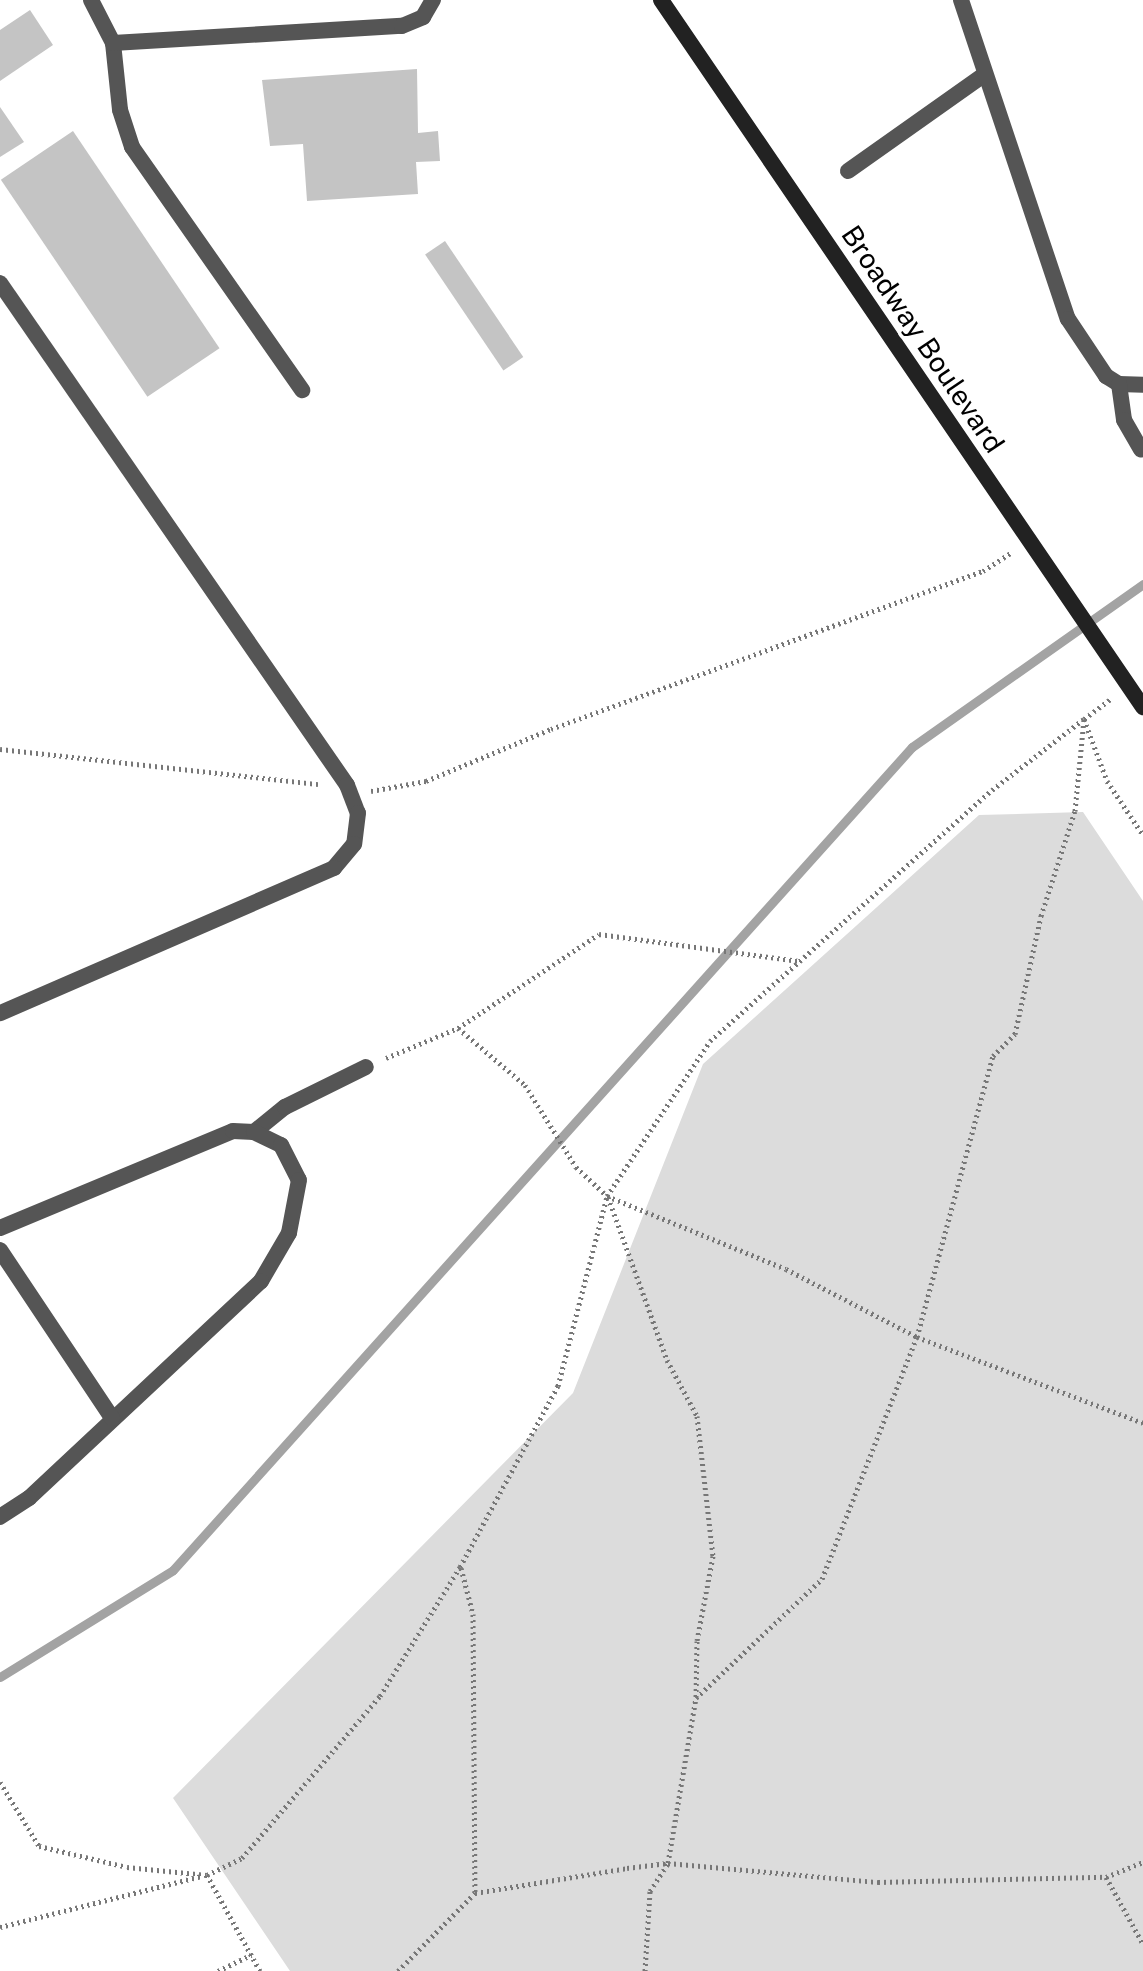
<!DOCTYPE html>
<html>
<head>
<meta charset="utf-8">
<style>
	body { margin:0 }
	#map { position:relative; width:1143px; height:1971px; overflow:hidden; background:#fff; font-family:"Public Sans",sans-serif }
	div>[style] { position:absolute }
	.green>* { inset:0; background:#dcdcdc }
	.stream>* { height:9px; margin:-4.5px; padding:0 4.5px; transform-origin:4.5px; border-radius:4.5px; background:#a3a3a3 }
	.building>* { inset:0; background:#c4c4c4; transform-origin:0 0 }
	.path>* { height:5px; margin-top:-2.5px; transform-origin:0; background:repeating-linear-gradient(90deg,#777 0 2px,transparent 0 6px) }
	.service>* { height:16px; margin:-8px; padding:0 8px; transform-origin:8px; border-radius:8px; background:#555 }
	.minor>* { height:16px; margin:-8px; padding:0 8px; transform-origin:8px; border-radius:8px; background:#555 }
	.secondary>* { height:16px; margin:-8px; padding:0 8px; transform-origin:8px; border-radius:8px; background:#222 }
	span { translate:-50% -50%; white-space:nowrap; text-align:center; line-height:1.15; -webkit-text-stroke:7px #fff; paint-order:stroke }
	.street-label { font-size:28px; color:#000 }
</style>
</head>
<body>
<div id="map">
	<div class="green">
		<div style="clip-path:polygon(1083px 812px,1143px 901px,1143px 1971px,290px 1971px,173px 1798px,573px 1393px,703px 1064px,979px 815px)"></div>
	</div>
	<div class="stream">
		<div style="left:0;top:1677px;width:203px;rotate:-31.7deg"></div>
		<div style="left:173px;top:1570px;width:1106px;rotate:-48.08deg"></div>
		<div style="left:912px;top:747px;width:283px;rotate:-35.2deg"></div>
	</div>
	<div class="building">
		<div style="clip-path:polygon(30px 10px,53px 45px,0 81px,0 30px)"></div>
		<div style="clip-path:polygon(417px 69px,418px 133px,438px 131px,440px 161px,416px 162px,418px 194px,307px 201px,303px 144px,270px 146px,262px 80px)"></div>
		<div style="clip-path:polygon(0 107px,24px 142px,0 157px)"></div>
		<div style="left:73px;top:131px;width:262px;height:87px;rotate:56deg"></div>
		<div style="left:445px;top:241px;width:140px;height:24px;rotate:56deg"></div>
	</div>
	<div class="path">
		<div style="left:0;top:749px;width:320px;rotate:6.3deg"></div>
		<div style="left:371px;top:791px;width:56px;rotate:-10.3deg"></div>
		<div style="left:426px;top:781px;width:135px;rotate:-22.6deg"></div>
		<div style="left:551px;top:729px;width:460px;rotate:-20.1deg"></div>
		<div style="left:983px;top:571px;width:35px;rotate:-33deg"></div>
		<div style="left:458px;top:1028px;width:169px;rotate:-33.7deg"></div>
		<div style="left:599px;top:934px;width:202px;rotate:7.7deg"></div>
		<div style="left:386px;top:1058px;width:78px;rotate:-22.6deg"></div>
		<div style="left:458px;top:1028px;width:88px;rotate:40.4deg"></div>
		<div style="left:525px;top:1085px;width:97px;rotate:58.1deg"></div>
		<div style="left:576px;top:1167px;width:42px;rotate:43.1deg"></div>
		<div style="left:607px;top:1196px;width:193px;rotate:22.2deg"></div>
		<div style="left:786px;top:1269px;width:148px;rotate:27.4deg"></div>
		<div style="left:917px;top:1337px;width:242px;rotate:20.8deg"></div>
		<div style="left:608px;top:1197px;width:173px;rotate:70.1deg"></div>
		<div style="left:667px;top:1360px;width:64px;rotate:61.8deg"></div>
		<div style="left:697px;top:1416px;width:141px;rotate:83.5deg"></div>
		<div style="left:713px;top:1556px;width:86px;rotate:100.7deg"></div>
		<div style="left:697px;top:1641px;width:57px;rotate:91deg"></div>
		<div style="left:461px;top:1568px;width:48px;rotate:75.4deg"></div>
		<div style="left:473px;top:1614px;width:279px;rotate:89.6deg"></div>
		<div style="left:0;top:1782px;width:75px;rotate:58.6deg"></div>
		<div style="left:39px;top:1846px;width:90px;rotate:13.4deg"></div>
		<div style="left:127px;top:1867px;width:80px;rotate:5.7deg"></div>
		<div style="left:1106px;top:1877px;width:77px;rotate:61.1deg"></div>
		<div style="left:0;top:1927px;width:208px;rotate:-14.2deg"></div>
		<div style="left:218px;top:1971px;width:37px;rotate:-26deg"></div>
		<div style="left:260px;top:1971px;width:110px;rotate:-118.9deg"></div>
		<div style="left:207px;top:1875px;width:39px;rotate:-26deg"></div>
		<div style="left:242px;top:1858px;width:213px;rotate:-49.6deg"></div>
		<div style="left:380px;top:1696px;width:152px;rotate:-58.2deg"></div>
		<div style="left:460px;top:1567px;width:206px;rotate:-61.6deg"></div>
		<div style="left:558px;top:1386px;width:196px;rotate:-75.5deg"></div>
		<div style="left:607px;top:1196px;width:186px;rotate:-56.4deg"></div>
		<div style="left:710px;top:1041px;width:378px;rotate:-41.7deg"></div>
		<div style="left:992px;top:790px;width:116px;rotate:-37.7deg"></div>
		<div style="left:1084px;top:719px;width:66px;rotate:69.6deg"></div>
		<div style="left:1107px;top:781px;width:65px;rotate:56.3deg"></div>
		<div style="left:398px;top:1971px;width:110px;rotate:-45.4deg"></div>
		<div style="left:475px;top:1893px;width:154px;rotate:-9.3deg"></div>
		<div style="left:627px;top:1868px;width:41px;rotate:-7deg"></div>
		<div style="left:668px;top:1863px;width:211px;rotate:5.2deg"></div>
		<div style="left:878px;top:1882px;width:228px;rotate:-1.3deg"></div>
		<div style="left:1106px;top:1877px;width:40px;rotate:-22deg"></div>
		<div style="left:645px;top:1971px;width:80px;rotate:-86.4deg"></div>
		<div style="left:650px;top:1891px;width:33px;rotate:-57deg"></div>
		<div style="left:668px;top:1863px;width:167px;rotate:-80.4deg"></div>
		<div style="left:696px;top:1698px;width:173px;rotate:-43.4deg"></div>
		<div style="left:822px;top:1579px;width:260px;rotate:-68.6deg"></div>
		<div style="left:917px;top:1337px;width:291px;rotate:-74.9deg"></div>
		<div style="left:993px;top:1056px;width:31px;rotate:-45deg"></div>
		<div style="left:1015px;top:1034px;width:121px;rotate:-77.6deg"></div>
		<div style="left:1041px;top:916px;width:110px;rotate:-72.1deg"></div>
		<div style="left:1075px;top:811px;width:92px;rotate:-84.4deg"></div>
		<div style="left:1084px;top:719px;width:35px;rotate:-37deg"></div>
	</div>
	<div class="service">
		<div style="left:91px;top:0;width:48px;rotate:62.9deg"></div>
		<div style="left:113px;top:43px;width:67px;rotate:84deg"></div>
		<div style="left:120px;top:110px;width:39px;rotate:72deg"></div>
		<div style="left:132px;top:147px;width:297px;rotate:55deg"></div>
		<div style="left:113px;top:43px;width:289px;rotate:-3.4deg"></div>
		<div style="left:402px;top:26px;width:23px;rotate:-23deg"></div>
		<div style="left:423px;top:17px;width:20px;rotate:-60deg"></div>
		<div style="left:848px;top:171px;width:168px;rotate:-35.3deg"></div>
	</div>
	<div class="minor">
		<div style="left:961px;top:0;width:336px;rotate:71.5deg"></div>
		<div style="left:1068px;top:319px;width:69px;rotate:56.3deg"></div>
		<div style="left:1106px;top:376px;width:15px;rotate:32deg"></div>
		<div style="left:1119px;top:384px;width:24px;rotate:2deg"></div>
		<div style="left:0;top:283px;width:610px;rotate:55.35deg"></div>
		<div style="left:347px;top:785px;width:30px;rotate:69deg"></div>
		<div style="left:358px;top:813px;width:31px;rotate:97deg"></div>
		<div style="left:354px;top:844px;width:31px;rotate:130deg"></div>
		<div style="left:334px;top:868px;width:364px;rotate:156.5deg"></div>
		<div style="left:1119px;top:384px;width:36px;rotate:82deg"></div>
		<div style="left:1124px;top:420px;width:34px;rotate:60deg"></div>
		<div style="left:254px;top:1132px;width:40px;rotate:-39deg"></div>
		<div style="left:285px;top:1107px;width:90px;rotate:-26.3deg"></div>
		<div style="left:0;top:1228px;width:252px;rotate:-22.6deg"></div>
		<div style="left:233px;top:1131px;width:21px;rotate:3deg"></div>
		<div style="left:254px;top:1132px;width:30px;rotate:26deg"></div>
		<div style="left:281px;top:1145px;width:39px;rotate:63deg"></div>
		<div style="left:299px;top:1180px;width:54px;rotate:100.7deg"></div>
		<div style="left:289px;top:1233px;width:56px;rotate:120.3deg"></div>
		<div style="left:261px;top:1281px;width:318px;rotate:136.9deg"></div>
		<div style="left:29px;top:1498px;width:35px;rotate:147deg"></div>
		<div style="left:0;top:1250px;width:202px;rotate:56.3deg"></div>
	</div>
	<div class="secondary">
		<div style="left:661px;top:0;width:856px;rotate:55.72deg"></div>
	</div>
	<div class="street-label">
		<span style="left:923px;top:339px;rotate:56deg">Broadway Boulevard</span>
	</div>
</div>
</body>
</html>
